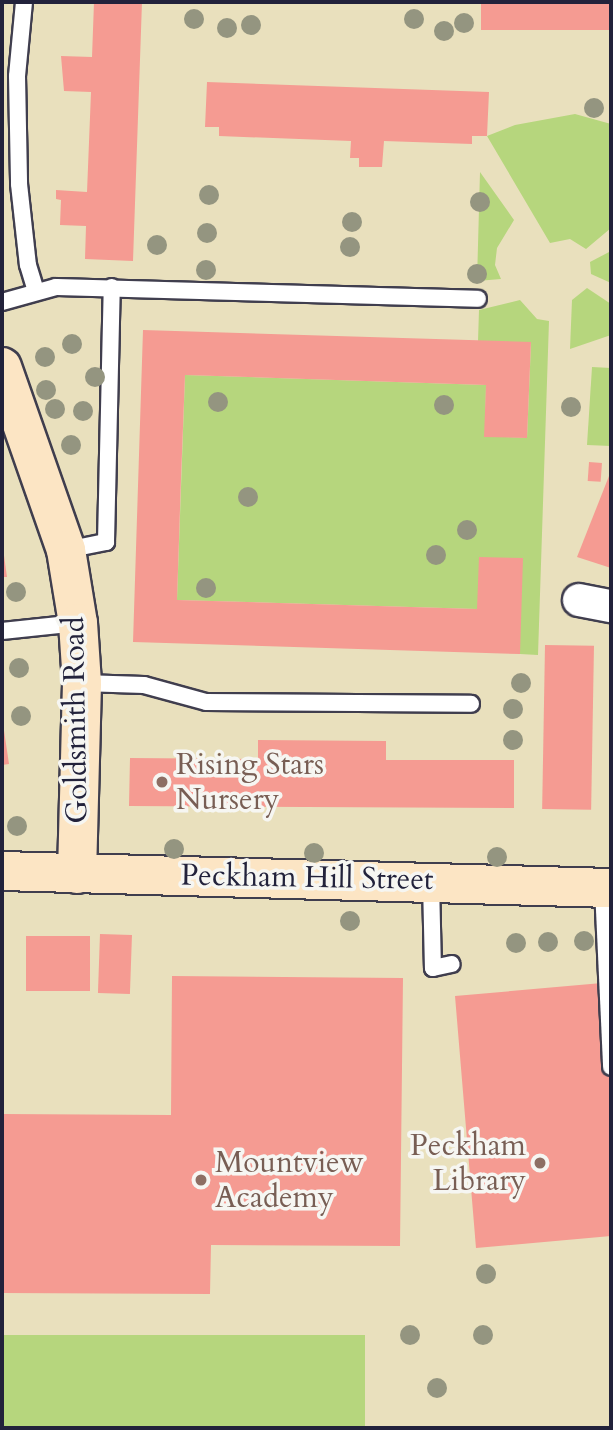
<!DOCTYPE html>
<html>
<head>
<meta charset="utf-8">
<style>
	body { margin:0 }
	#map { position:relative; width:613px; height:1430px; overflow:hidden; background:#e9e0bd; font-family:Cardo,serif }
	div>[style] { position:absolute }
	.green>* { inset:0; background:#b6d67d; transform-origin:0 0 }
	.building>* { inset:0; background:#f59b92; transform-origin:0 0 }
	.roads { filter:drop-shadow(2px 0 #403e4e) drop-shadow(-2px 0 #403e4e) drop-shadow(0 2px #403e4e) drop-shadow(0 -2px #403e4e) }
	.lane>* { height:16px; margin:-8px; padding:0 8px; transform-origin:8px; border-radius:8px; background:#fff }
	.street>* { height:32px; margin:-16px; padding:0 16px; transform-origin:16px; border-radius:16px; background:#fff }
	.secondary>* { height:38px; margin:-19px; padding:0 19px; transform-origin:19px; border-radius:19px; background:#fce5c4 }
	.trees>* { width:20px; height:20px; margin:-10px; border-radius:50%; background:#949580 }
	.dots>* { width:19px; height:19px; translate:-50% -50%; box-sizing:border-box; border:4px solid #f6f6f2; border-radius:50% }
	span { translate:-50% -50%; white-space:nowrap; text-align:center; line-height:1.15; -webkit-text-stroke:7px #f6f6f2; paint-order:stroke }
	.street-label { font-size:30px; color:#22223b }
	.education-label { font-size:30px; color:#785e54 }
	.left { translate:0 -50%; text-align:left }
	.right { translate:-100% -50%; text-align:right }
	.frame { position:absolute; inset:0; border:4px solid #22223b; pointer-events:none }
</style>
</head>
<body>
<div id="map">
	<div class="green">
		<div style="clip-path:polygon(575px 114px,611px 124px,611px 228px,586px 249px,570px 239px,550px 243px,487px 136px,515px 125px)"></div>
		<div style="clip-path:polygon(480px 172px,514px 220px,497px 248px,495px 265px,501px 279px,477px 281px)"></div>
		<div style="clip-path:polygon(611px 251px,611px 283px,591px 274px,590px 262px)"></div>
		<div style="clip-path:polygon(587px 288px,611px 304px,611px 335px,570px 349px,572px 300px)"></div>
		<div style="clip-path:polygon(520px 300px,537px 319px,549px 321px,538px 655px,520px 654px,477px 609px,177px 600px,185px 375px,486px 385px,485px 436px,527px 438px,531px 343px,478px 341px,479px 310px)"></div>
		<div style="clip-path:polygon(592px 367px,611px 368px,611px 446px,587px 445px)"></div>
		<div style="left:2px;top:1335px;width:363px;height:93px"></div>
	</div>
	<div class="building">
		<div style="clip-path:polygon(94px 2px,142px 2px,133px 261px,85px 259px,86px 226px,60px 225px,61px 200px,56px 199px,56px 190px,87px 192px,91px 92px,64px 91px,61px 56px,92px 57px)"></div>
		<div style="left:481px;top:2px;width:130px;height:28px"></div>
		<div style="clip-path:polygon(207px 82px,489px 92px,487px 136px,472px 136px,472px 144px,384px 141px,382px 167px,359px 167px,359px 158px,350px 158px,351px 141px,219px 136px,219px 127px,205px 127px)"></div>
		<div style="clip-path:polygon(143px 330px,531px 342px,527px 438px,484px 437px,486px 385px,185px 375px,181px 479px,177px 600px,477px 609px,479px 557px,523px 558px,520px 654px,133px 642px)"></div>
		<div style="left:589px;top:462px;width:13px;height:19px;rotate:4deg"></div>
		<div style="clip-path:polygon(611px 471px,611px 568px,577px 557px)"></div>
		<div style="clip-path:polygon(2px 541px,7px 577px,2px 577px)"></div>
		<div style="left:545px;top:645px;width:49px;height:164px;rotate:1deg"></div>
		<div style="clip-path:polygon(2px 717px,9px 764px,2px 765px)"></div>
		<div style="clip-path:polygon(258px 740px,386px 741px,386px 760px,514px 760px,514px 808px,129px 806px,130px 758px,258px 759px)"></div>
		<div style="left:100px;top:934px;width:32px;height:59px;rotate:2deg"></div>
		<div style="left:26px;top:936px;width:64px;height:55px"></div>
		<div style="clip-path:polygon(172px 976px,403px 978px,400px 1246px,211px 1245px,210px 1294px,2px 1293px,2px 1114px,171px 1115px)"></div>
		<div style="clip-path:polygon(602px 983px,611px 1089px,611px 1236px,476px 1248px,455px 996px)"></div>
	</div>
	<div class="roads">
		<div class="lane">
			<div style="left:24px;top:2px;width:74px;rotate:95.4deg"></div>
			<div style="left:17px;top:76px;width:108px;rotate:88.9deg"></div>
			<div style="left:19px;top:184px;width:81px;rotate:83.7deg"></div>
			<div style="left:28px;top:265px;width:27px;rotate:73deg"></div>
			<div style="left:2px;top:302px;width:56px;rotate:-15.5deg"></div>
			<div style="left:56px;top:287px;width:422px;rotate:1.6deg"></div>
			<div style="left:66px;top:550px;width:41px;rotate:-11.3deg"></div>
			<div style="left:106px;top:542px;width:255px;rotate:-88.7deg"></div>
			<div style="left:2px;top:631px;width:76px;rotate:-6deg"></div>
			<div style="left:82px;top:683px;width:62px;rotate:1.8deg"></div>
			<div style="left:144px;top:685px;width:64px;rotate:15.3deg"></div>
			<div style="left:206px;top:702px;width:265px;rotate:0.4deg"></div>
			<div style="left:431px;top:882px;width:86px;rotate:88.7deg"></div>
			<div style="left:433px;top:968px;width:19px;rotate:-12deg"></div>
			<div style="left:603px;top:888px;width:179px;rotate:87.4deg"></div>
		</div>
		<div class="street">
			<div style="left:579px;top:600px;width:33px;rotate:11deg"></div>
		</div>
		<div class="secondary">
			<div style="left:2px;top:367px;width:194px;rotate:70.7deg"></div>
			<div style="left:66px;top:550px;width:74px;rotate:80.7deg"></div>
			<div style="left:78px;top:623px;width:60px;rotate:86.2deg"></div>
			<div style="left:82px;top:683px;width:191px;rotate:91.5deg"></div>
			<div style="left:2px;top:871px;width:609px;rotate:1.6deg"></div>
		</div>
	</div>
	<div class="trees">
		<div style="left:194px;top:19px"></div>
		<div style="left:414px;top:19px"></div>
		<div style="left:464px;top:23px"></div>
		<div style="left:251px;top:25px"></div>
		<div style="left:227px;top:28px"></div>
		<div style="left:444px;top:31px"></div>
		<div style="left:594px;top:108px"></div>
		<div style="left:209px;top:195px"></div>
		<div style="left:480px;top:202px"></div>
		<div style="left:352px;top:222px"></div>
		<div style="left:207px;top:233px"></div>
		<div style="left:157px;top:245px"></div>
		<div style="left:350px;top:247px"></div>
		<div style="left:206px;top:270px"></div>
		<div style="left:477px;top:274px"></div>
		<div style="left:72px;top:344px"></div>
		<div style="left:45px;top:357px"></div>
		<div style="left:95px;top:377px"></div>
		<div style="left:46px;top:390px"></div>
		<div style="left:218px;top:402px"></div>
		<div style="left:444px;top:405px"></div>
		<div style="left:571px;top:407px"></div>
		<div style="left:55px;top:409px"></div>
		<div style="left:83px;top:411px"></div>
		<div style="left:71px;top:445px"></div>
		<div style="left:248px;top:497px"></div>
		<div style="left:467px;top:530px"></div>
		<div style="left:436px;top:555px"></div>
		<div style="left:206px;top:588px"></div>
		<div style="left:16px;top:592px"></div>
		<div style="left:19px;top:668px"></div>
		<div style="left:521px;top:683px"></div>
		<div style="left:513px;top:709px"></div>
		<div style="left:21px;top:716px"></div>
		<div style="left:513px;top:740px"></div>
		<div style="left:17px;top:826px"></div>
		<div style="left:174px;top:849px"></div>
		<div style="left:314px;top:853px"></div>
		<div style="left:497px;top:857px"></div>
		<div style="left:350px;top:921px"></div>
		<div style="left:584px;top:941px"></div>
		<div style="left:548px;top:942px"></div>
		<div style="left:516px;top:943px"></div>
		<div style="left:486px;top:1274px"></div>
		<div style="left:410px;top:1335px"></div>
		<div style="left:483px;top:1335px"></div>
		<div style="left:437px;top:1388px"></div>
	</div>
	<div class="dots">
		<div style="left:162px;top:782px;background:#8d6e63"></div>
		<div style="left:540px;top:1163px;background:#8d6e63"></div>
		<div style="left:201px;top:1180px;background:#8d6e63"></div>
	</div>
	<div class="street-label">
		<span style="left:76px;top:720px;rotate:-91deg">Goldsmith Road</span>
		<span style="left:307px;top:878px;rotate:1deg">Peckham Hill Street</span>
	</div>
	<div class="education-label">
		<span class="left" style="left:176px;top:782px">Rising Stars<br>Nursery</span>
		<span class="right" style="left:526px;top:1163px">Peckham<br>Library</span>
		<span class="left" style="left:215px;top:1180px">Mountview<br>Academy</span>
	</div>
	<div class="frame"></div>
</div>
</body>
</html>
